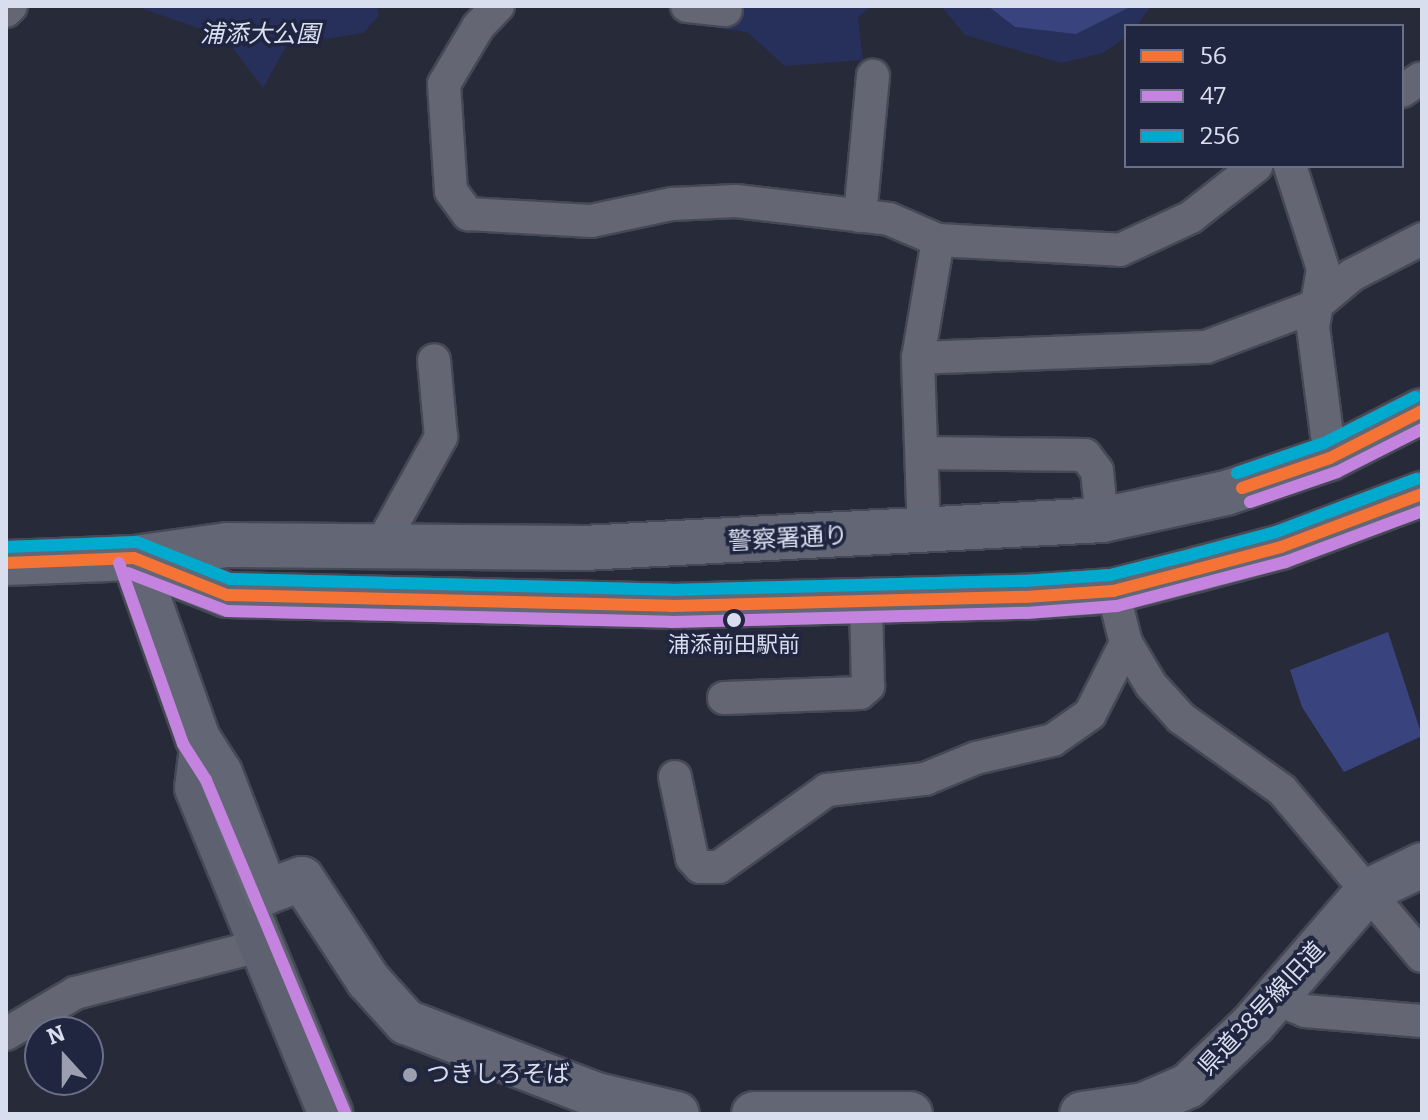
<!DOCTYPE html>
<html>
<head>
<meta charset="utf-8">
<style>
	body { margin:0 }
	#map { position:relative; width:1428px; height:1120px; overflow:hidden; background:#272a39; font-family:Bitter,"Noto Sans JP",serif }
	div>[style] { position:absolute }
	.green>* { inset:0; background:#272f5b }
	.forest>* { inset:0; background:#39447e }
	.roads { filter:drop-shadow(2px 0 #464855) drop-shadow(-2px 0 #464855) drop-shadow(0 2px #464855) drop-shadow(0 -2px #464855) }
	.street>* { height:32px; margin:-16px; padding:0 16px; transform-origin:16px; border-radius:16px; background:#646673 }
	.secondary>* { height:44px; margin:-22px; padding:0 22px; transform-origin:22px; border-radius:22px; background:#5e6170 }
	.primary>* { height:44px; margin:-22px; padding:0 22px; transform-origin:22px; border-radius:22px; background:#626675 }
	.bus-1>* { height:12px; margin:-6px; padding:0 6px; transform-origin:6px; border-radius:6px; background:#f57335 }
	.bus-2>* { height:12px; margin:-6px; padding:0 6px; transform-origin:6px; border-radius:6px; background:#c483df }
	.bus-3>* { height:12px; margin:-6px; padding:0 6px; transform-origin:6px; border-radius:6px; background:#00a9ce }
	.dots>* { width:22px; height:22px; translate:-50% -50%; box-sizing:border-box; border:4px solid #202640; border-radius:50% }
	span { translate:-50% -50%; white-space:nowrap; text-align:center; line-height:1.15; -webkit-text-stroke:7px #202640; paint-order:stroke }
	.bus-label { font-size:22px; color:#d9deef }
	.park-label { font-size:24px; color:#dbe1f4; font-style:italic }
	.street-label { font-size:24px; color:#d9deef }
	.poi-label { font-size:24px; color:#d9deef }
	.left { translate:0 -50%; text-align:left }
	.frame { position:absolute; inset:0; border:8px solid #d9deef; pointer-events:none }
	.legend { position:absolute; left:1124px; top:24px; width:280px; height:144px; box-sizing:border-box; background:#202640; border:2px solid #6a7086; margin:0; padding:10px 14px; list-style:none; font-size:24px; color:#d9deef }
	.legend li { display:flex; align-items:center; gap:16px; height:40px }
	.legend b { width:40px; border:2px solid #6a7086 }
	.north { position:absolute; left:24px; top:1016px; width:80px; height:80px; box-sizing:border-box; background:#202640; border:2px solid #6a7086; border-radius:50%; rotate:339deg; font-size:22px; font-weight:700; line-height:32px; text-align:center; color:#d9deef }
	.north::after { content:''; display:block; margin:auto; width:28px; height:36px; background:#9b9faf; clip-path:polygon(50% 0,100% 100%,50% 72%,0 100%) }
</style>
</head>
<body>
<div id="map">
	<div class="green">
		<div style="clip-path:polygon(135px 6px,376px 6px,379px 16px,363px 33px,287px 45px,263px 88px,224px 37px)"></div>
		<div style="clip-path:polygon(719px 6px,872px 6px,858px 17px,863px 60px,785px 66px,747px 32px,717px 28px)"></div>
		<div style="clip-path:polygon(941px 6px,1151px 6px,1137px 26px,1126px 26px,1126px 37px,1103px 53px,1061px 63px,965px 35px)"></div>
	</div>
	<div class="forest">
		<div style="clip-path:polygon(988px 6px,1132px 6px,1076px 34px,1015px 27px)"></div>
		<div style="clip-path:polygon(1388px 632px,1422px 736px,1344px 772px,1302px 707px,1290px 670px)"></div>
	</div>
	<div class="roads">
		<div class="street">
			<div style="left:498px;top:6px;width:29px;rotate:134deg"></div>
			<div style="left:478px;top:27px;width:66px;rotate:120.8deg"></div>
			<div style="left:444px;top:84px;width:107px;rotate:86.3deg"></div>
			<div style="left:451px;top:191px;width:29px;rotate:54deg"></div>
			<div style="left:468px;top:214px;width:123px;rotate:3.3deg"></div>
			<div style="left:591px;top:221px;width:83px;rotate:-11.9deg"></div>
			<div style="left:672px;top:204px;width:64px;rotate:-2.7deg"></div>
			<div style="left:736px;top:201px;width:154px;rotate:6.7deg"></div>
			<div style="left:889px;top:219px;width:53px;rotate:23.2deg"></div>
			<div style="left:938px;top:240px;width:182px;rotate:3.1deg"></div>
			<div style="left:1120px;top:250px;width:78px;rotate:-24.9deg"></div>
			<div style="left:1191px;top:217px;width:83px;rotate:-38.1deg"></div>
			<div style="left:687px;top:6px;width:39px;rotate:6deg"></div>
			<div style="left:6px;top:11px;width:7px;rotate:-45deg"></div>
			<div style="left:1402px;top:91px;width:22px;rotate:-34deg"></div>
			<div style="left:1290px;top:166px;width:108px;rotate:72.2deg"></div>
			<div style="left:1323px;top:269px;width:59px;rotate:99.8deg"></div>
			<div style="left:1313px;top:327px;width:132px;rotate:82.6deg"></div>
			<div style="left:860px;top:216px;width:141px;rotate:-84.7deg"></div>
			<div style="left:918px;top:358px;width:288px;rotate:-2.2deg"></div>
			<div style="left:1206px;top:347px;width:116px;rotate:-20.6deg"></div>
			<div style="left:1315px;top:306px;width:48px;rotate:-40deg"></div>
			<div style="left:1352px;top:275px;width:79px;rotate:-27.2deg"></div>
			<div style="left:922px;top:453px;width:163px;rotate:0.7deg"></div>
			<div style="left:1085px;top:455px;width:20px;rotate:53deg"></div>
			<div style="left:1097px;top:471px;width:49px;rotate:84.2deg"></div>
			<div style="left:924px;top:533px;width:175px;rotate:-92deg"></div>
			<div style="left:918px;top:358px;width:120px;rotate:-80.4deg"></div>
			<div style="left:381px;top:545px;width:124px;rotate:-60.9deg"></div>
			<div style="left:441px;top:437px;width:77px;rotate:-95.2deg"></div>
			<div style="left:1113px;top:591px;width:54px;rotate:76deg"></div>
			<div style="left:1126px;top:643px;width:49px;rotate:59.2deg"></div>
			<div style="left:1151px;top:685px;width:45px;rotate:47.7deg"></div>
			<div style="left:1181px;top:718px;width:124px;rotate:35.5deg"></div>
			<div style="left:1282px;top:790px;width:217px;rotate:49.9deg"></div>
			<div style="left:724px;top:698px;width:136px;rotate:-2.1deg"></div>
			<div style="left:860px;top:693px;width:11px;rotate:-41deg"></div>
			<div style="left:868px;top:686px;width:82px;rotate:-91.4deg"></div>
			<div style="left:675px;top:777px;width:83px;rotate:78.1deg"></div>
			<div style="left:692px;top:858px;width:12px;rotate:48deg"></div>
			<div style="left:700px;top:867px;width:19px"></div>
			<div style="left:719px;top:867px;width:133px;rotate:-35.5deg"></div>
			<div style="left:827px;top:790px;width:99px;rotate:-6.4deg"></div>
			<div style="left:925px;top:779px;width:55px;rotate:-22.4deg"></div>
			<div style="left:976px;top:758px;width:79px;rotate:-13.2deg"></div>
			<div style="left:1053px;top:740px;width:45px;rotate:-35.1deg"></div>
			<div style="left:1090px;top:714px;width:80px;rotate:-63.1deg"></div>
			<div style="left:1276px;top:999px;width:31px;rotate:22deg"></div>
			<div style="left:1305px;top:1011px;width:117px;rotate:4.9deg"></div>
			<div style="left:6px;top:1034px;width:80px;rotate:-30.7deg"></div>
			<div style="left:75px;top:993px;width:191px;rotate:-14.3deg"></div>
		</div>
		<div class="secondary">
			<div style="left:202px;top:748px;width:40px;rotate:97.1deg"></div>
			<div style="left:197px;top:788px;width:352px;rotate:67.7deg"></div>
		</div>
		<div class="primary">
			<div style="left:134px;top:558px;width:192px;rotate:70.5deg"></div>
			<div style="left:198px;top:739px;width:40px;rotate:57.1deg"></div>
			<div style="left:220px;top:773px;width:128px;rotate:68.9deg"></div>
			<div style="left:266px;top:892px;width:38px;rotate:-20deg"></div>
			<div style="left:302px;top:879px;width:121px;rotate:56.8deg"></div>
			<div style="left:368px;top:980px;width:57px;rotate:47.9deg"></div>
			<div style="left:406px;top:1022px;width:204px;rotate:21deg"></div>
			<div style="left:596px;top:1095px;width:83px;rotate:13.2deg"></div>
			<div style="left:137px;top:559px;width:97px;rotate:21.8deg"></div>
			<div style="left:227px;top:595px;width:444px;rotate:1.4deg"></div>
			<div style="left:671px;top:606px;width:354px;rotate:-1.5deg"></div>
			<div style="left:1025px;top:597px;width:88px;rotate:-3.9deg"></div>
			<div style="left:1113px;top:591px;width:88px;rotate:-14.5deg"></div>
			<div style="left:1198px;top:569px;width:86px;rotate:-14.8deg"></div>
			<div style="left:1281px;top:547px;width:151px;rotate:-20.6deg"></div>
			<div style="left:6px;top:563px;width:128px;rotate:-2.2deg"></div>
			<div style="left:134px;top:558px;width:94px;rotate:-8deg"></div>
			<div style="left:227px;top:545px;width:357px;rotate:0.5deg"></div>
			<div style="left:584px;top:548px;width:519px;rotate:-3.09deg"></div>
			<div style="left:1102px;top:520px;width:127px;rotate:-12.3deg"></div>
			<div style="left:1226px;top:493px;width:110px;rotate:-18.6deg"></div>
			<div style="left:1330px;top:458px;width:103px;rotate:-27.1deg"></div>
			<div style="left:754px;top:1114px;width:156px"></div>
			<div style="left:1082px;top:1114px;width:63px;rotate:-8.3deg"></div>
			<div style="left:1144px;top:1105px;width:48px;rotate:-23.4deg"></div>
			<div style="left:1188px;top:1086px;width:90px;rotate:-43.6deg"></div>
			<div style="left:1253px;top:1024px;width:176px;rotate:-49.2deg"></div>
			<div style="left:1368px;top:891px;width:60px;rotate:-25.7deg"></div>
		</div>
	</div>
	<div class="bus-1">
		<div style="left:1242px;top:488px;width:93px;rotate:-18.8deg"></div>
		<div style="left:1330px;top:458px;width:103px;rotate:-27.1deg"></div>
		<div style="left:6px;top:563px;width:128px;rotate:-2.2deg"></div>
		<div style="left:134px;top:558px;width:100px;rotate:21.7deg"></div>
		<div style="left:227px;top:595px;width:444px;rotate:1.4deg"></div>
		<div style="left:671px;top:606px;width:354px;rotate:-1.5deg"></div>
		<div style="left:1025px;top:597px;width:88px;rotate:-3.9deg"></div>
		<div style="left:1113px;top:591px;width:88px;rotate:-14.5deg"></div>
		<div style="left:1198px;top:569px;width:86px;rotate:-14.8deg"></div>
		<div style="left:1281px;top:547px;width:151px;rotate:-20.6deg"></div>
	</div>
	<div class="bus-2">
		<div style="left:1250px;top:502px;width:92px;rotate:-19deg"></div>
		<div style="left:1337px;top:472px;width:95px;rotate:-26.8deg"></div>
		<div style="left:119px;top:563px;width:192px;rotate:70.5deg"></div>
		<div style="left:183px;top:744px;width:43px;rotate:57.4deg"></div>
		<div style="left:206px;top:780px;width:362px;rotate:67.3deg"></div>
		<div style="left:128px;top:573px;width:106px;rotate:21deg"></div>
		<div style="left:227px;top:611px;width:444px;rotate:1.4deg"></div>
		<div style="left:671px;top:622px;width:355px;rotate:-1.5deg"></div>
		<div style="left:1026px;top:613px;width:91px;rotate:-4.4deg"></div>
		<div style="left:1117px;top:606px;width:174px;rotate:-14.7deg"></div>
		<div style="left:1285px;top:562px;width:146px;rotate:-20.4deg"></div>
	</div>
	<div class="bus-3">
		<div style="left:1237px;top:473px;width:92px;rotate:-19deg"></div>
		<div style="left:1324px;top:443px;width:102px;rotate:-26.8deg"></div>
		<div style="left:6px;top:547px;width:131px;rotate:-2.2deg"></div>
		<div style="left:137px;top:542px;width:100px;rotate:21.7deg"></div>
		<div style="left:230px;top:579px;width:441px;rotate:1.4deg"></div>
		<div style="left:671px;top:590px;width:353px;rotate:-1.5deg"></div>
		<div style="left:1024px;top:581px;width:86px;rotate:-4deg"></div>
		<div style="left:1110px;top:575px;width:87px;rotate:-14deg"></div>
		<div style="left:1194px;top:554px;width:85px;rotate:-15deg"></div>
		<div style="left:1276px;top:532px;width:150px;rotate:-20.7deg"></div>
	</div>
	<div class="dots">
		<div style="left:734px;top:620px;background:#d9deef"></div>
		<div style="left:410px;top:1075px;background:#9b9faf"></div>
	</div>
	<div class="bus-label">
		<span style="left:734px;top:645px">浦添前田駅前</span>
	</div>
	<div class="park-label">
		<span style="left:260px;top:35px">浦添大公園</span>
	</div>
	<div class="street-label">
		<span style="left:788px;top:539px;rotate:-3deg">警察署通り</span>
		<span style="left:1262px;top:1009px;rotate:-47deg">県道38号線旧道</span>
	</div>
	<div class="poi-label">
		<span class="left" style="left:426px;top:1075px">つきしろそば</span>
	</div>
	<div class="frame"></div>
	<ul class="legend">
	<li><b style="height:10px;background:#f57335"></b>56</li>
	<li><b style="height:10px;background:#c483df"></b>47</li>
	<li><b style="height:10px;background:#00a9ce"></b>256</li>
	</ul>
	<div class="north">N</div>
</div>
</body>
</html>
